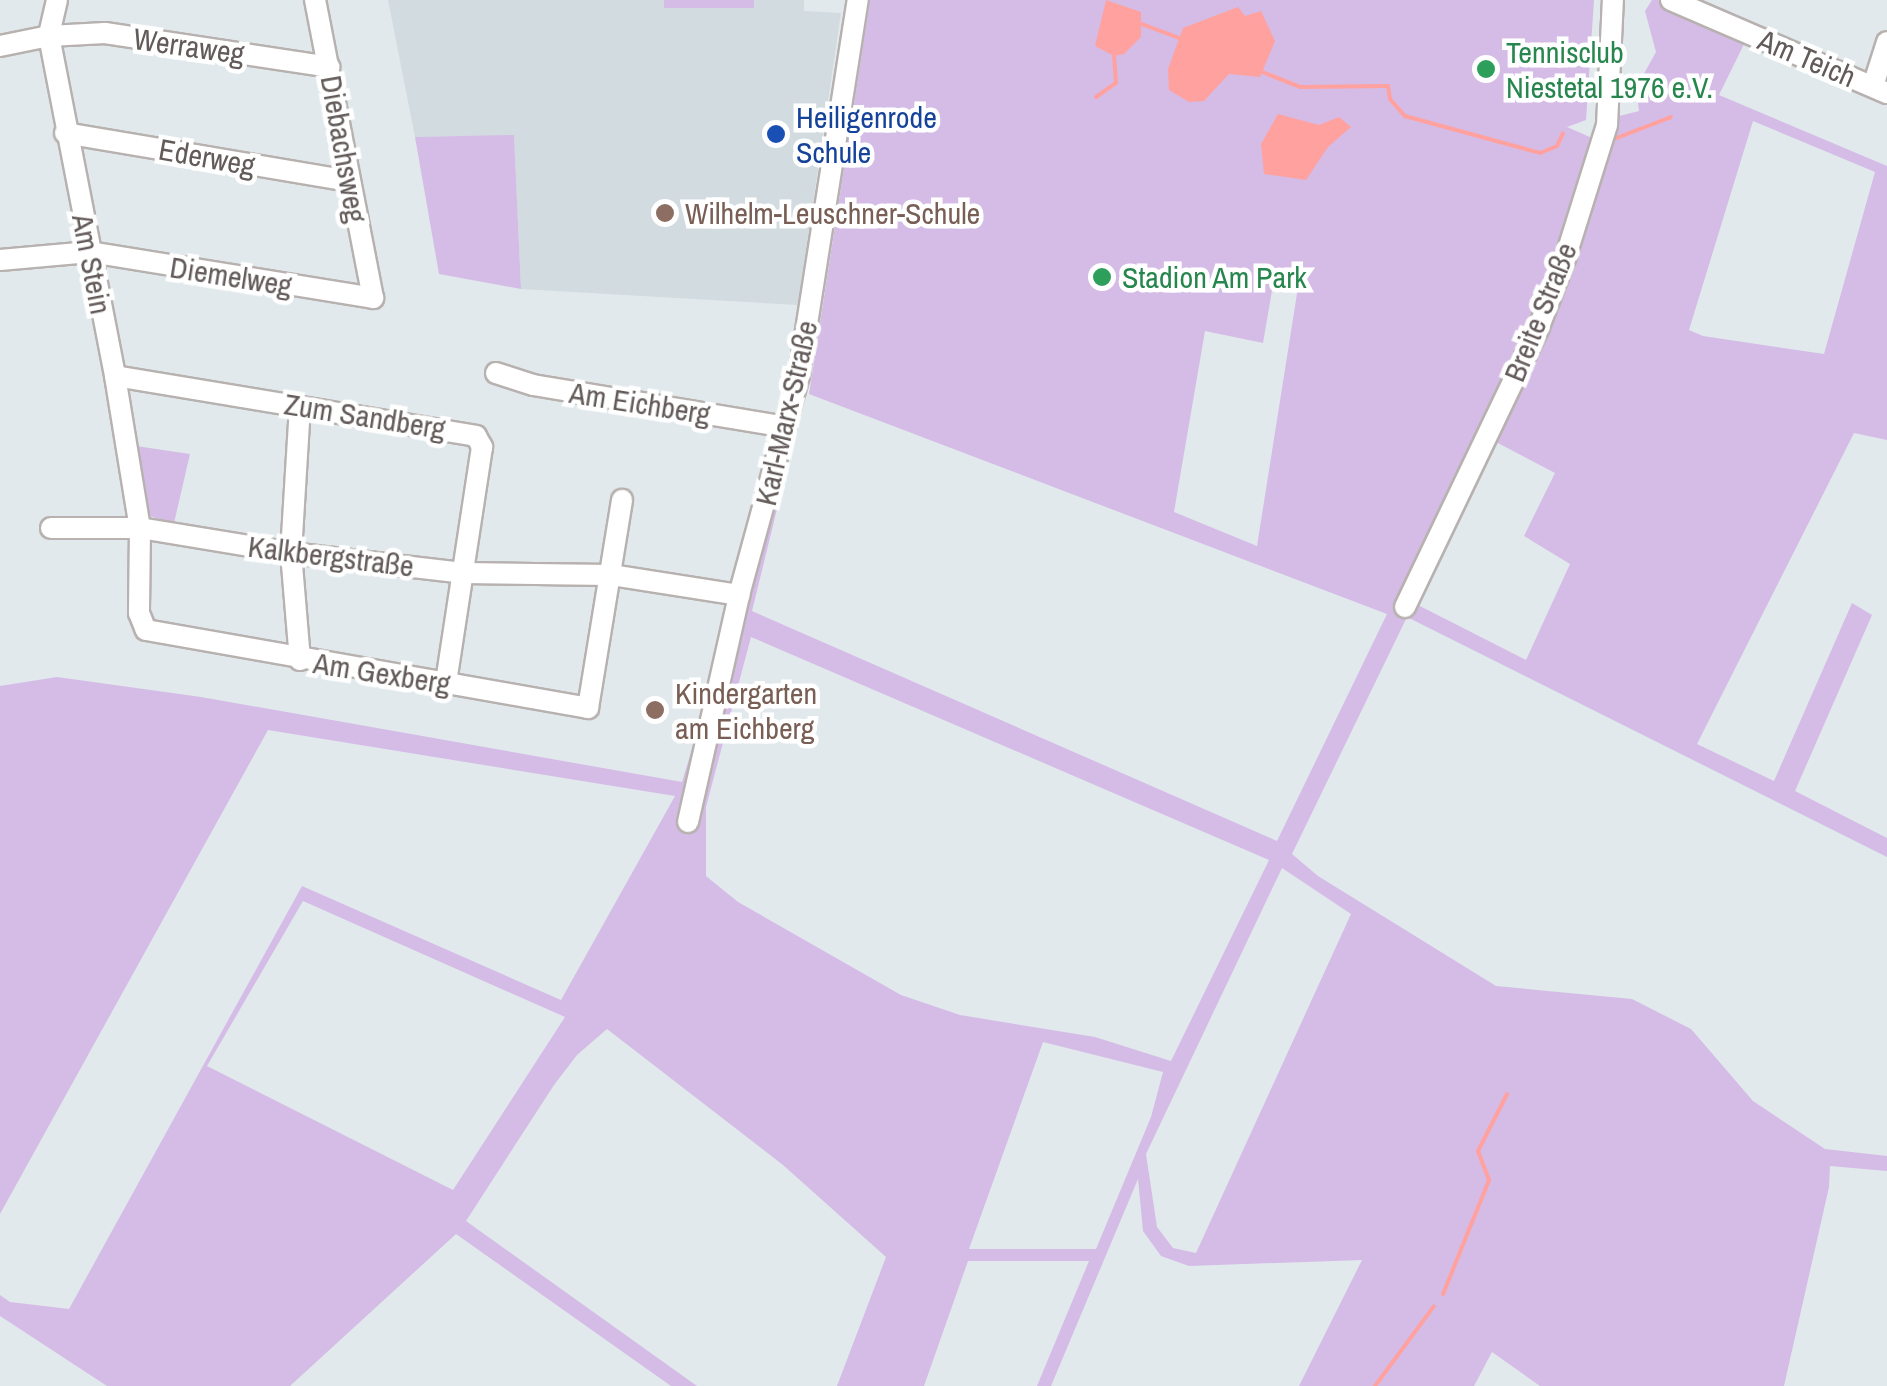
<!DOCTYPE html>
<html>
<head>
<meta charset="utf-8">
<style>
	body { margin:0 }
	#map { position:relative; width:1887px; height:1386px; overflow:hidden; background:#e1e9ed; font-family:"Archivo Narrow",sans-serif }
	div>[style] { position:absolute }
	.education>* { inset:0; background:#d2dbdf }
	.green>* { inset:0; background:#d5bce6; transform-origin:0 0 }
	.water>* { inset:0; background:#ffa19f }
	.stream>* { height:4px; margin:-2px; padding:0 2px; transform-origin:2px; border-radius:2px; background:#ffa19f }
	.roads { filter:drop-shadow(2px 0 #b7b1af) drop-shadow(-2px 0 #b7b1af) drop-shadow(0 2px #b7b1af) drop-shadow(0 -2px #b7b1af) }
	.minor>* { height:20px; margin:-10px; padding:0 10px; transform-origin:10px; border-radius:10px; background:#fff }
	.dots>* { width:28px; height:28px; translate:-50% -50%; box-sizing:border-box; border:5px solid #fff; border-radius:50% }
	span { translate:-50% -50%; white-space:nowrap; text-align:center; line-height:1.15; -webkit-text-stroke:9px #fff; paint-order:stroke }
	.street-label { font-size:30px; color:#635b5a }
	.leisure-label { font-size:30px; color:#27864d }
	.left { translate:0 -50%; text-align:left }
	.transit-label { font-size:30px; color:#164399 }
	.education-label { font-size:30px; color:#785e54 }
</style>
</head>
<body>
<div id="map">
	<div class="education">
		<div style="clip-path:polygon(388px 0,804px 0,804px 11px,841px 13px,798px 305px,521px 289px,514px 136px,415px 137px)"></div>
	</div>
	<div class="green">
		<div style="left:664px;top:0;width:90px;height:8px"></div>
		<div style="clip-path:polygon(evenodd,870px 0,1594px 0,1586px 120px,1567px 127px,1592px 138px,1600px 121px,1639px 111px,1636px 88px,1656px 52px,1645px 11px,1652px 0,1659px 0,1747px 38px,1719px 95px,1887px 166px,1887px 440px,1854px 433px,1697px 744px,1774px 781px,1852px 603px,1872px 615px,1795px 791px,1887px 838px,1887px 857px,1407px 617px,1292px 854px,1318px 876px,1496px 986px,1632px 999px,1691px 1029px,1753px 1101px,1825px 1149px,1887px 1156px,1887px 1171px,1830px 1166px,1829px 1187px,1784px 1386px,1540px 1386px,1492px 1352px,1474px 1386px,1299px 1386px,1362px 1260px,1189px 1266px,1161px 1256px,1143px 1231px,1138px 1179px,1051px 1386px,1037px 1386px,1089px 1261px,968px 1261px,924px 1386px,837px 1386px,886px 1257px,783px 1165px,607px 1029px,577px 1055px,554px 1085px,466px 1221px,697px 1386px,671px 1386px,456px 1234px,290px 1386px,107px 1386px,0 1316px,0 1295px,10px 1302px,69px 1309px,302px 886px,561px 1000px,675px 796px,268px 730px,0 1214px,0 686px,57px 677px,201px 697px,682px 782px,787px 435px,795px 436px,752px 611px,1277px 841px,1387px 614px,809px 394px,870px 0,1753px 121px,1875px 172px,1824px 354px,1703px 336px,1689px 330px,1753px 121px,870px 0,1275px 273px,1299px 281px,1257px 546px,1174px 512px,1205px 331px,1263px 343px,1275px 273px,870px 0,1494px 441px,1555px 473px,1524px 536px,1570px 564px,1526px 660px,1412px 602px,1494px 441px,870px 0,751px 637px,1269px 860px,1171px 1061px,1095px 1037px,960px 1015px,901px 995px,738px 902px,706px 876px,706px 807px,751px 637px,870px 0,1282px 868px,1351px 914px,1196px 1253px,1173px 1248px,1157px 1227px,1146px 1154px,1282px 868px,870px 0,303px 901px,565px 1017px,453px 1190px,207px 1066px,303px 901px,870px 0,1043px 1042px,1163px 1072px,1151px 1117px,1096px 1249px,969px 1249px,1043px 1042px)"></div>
		<div style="clip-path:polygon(514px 135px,521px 289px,439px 274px,415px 137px)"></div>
		<div style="clip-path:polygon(136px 446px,190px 454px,174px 523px,149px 516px)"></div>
	</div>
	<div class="water">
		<div style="clip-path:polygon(1106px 0,1141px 12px,1141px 37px,1124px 54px,1114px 56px,1095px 46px)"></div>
		<div style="clip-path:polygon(1238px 7px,1245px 16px,1261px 11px,1275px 41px,1260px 77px,1229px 74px,1204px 101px,1189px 102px,1169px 90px,1168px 69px,1183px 28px)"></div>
		<div style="clip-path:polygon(1278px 114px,1319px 125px,1339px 117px,1351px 127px,1328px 147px,1306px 180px,1264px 174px,1261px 144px)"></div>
	</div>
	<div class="stream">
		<div style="left:1139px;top:23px;width:46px;rotate:20.4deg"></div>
		<div style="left:1260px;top:71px;width:43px;rotate:21.8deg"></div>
		<div style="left:1300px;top:87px;width:88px;rotate:-0.7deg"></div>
		<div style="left:1388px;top:86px;width:13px;rotate:81deg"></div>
		<div style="left:1390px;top:99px;width:23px;rotate:49deg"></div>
		<div style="left:1405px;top:116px;width:140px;rotate:15.3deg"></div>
		<div style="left:1540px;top:153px;width:18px;rotate:-22deg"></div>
		<div style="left:1557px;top:146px;width:14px;rotate:-65deg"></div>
		<div style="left:1096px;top:97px;width:24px;rotate:-35deg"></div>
		<div style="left:1116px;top:83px;width:27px;rotate:-94deg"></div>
		<div style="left:1614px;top:139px;width:61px;rotate:-21.1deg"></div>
		<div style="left:1443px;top:1294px;width:123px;rotate:-68deg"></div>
		<div style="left:1489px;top:1180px;width:31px;rotate:-111deg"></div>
		<div style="left:1478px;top:1151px;width:64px;rotate:-63deg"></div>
		<div style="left:1375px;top:1386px;width:99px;rotate:-53.6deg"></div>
	</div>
	<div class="roads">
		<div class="minor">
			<div style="left:57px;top:0;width:37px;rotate:103deg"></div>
			<div style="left:49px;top:36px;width:346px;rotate:79deg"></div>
			<div style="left:115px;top:376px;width:154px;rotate:80.7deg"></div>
			<div style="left:140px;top:528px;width:85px;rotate:90.7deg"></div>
			<div style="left:139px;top:613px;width:18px;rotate:68deg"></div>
			<div style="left:146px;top:630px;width:449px;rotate:10deg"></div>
			<div style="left:588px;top:708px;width:211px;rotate:-80.7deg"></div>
			<div style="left:1671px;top:0;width:235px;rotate:23.3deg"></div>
			<div style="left:0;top:46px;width:50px;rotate:-11.5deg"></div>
			<div style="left:49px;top:36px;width:56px;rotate:-3.1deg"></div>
			<div style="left:105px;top:33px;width:227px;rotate:8.6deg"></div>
			<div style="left:1873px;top:86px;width:46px;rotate:-72.3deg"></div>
			<div style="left:65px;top:133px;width:288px;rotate:9.6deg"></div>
			<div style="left:0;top:260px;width:90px;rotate:-5.1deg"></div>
			<div style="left:90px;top:252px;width:287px;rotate:9.2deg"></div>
			<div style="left:373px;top:298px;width:304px;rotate:-101deg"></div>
			<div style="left:496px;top:373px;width:39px;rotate:18deg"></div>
			<div style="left:533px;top:385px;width:256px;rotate:9.4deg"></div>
			<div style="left:115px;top:376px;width:366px;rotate:9.4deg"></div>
			<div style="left:476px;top:436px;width:13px;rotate:61deg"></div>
			<div style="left:482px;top:447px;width:239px;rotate:98.7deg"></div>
			<div style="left:51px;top:528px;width:89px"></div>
			<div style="left:140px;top:528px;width:153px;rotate:9.4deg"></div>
			<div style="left:291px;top:553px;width:173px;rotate:6.6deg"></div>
			<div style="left:463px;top:573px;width:148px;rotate:0.8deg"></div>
			<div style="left:611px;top:575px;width:130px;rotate:8.9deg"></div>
			<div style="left:1405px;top:607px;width:310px;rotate:-64.4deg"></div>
			<div style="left:1539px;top:327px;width:73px;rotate:-69.1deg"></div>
			<div style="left:1565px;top:259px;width:140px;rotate:-72.6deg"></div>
			<div style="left:1607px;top:125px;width:125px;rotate:-87.3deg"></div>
			<div style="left:300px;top:660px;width:107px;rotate:-94.8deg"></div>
			<div style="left:291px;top:553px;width:147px;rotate:-86.5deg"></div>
			<div style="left:688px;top:822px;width:233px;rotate:-77.3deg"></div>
			<div style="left:739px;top:595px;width:228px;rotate:-74.7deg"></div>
			<div style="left:799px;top:375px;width:380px;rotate:-81.1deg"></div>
		</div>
	</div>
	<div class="dots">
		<div style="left:1486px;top:69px;background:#2e9e5b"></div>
		<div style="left:776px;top:134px;background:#1a4fb4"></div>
		<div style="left:665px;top:213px;background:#8d6e63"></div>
		<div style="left:1102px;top:277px;background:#2e9e5b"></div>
		<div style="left:655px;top:710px;background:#8d6e63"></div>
	</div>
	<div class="street-label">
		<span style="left:189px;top:46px;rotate:8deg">Werraweg</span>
		<span style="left:1807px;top:58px;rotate:23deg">Am Teich</span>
		<span style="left:344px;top:149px;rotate:80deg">Diebachsweg</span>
		<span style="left:207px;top:157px;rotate:10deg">Ederweg</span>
		<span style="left:92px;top:264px;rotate:79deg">Am Stein</span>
		<span style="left:231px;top:276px;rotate:9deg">Diemelweg</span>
		<span style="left:1540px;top:312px;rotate:-68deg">Breite Straße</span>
		<span style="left:640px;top:403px;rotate:9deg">Am Eichberg</span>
		<span style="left:786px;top:413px;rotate:-77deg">Karl-Marx-Straße</span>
		<span style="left:365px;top:416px;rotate:9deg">Zum Sandberg</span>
		<span style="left:331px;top:556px;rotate:7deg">Kalkbergstraße</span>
		<span style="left:382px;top:673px;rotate:9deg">Am Gexberg</span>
	</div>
	<div class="leisure-label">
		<span class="left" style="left:1506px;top:69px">Tennisclub<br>Niestetal 1976 e.V.</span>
		<span class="left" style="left:1122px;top:277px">Stadion Am Park</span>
	</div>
	<div class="transit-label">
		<span class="left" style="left:796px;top:134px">Heiligenrode<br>Schule</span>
	</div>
	<div class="education-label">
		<span class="left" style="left:685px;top:213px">Wilhelm-Leuschner-Schule</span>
		<span class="left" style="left:675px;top:710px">Kindergarten<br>am Eichberg</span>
	</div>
</div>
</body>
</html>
